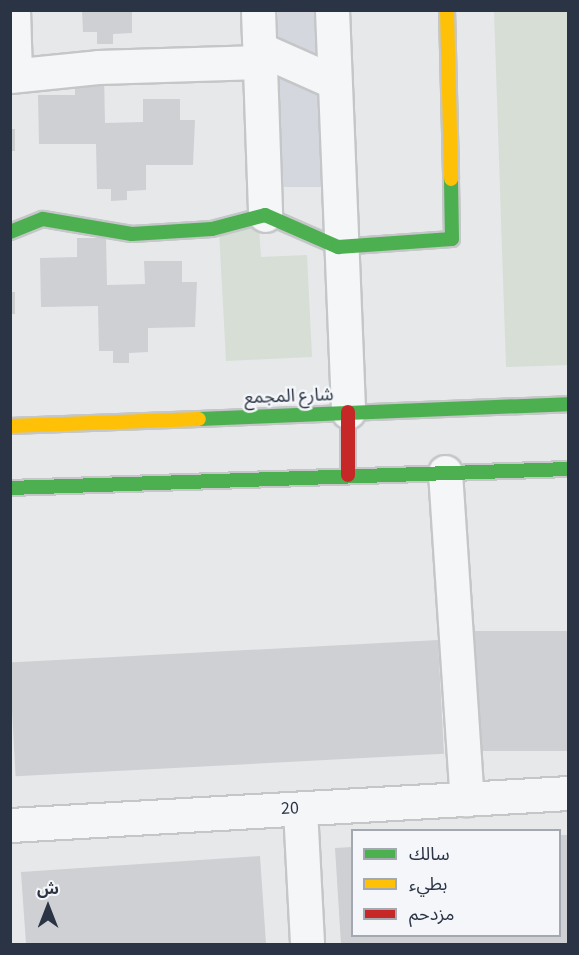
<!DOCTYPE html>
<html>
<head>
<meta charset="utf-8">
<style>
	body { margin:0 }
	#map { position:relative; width:579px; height:955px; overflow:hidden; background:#e6e8ea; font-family:"Source Sans 3","Noto Sans Arabic",sans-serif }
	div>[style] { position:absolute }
	.built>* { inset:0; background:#d4d7dd; transform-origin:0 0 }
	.green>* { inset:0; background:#d6ded6 }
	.building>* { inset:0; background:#ced0d3; transform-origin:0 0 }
	.roads { filter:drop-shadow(2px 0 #c4c6c8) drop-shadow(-2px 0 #c4c6c8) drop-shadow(0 2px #c4c6c8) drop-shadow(0 -2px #c4c6c8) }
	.street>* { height:33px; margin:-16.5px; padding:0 16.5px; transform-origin:16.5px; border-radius:16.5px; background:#f5f6f7 }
	.fast>* { height:14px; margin:-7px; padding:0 7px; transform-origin:7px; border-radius:7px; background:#4caf50 }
	.slow>* { height:14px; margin:-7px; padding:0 7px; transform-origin:7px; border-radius:7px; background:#ffc107 }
	.jam>* { height:14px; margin:-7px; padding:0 7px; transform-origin:7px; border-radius:7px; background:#c62828 }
	span { translate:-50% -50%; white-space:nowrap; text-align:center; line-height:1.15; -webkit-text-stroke:5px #f4f6f9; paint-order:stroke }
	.street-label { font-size:18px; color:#2b3445 }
	.frame { position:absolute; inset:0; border:12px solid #2b3445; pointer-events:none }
	.legend { position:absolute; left:351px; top:829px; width:210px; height:108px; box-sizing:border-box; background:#f4f6f9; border:2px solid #a4a8b1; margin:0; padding:8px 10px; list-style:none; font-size:18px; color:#2b3445 }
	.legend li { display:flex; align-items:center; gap:12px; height:30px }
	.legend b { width:30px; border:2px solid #a4a8b1 }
	.north { position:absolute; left:18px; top:877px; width:60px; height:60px; -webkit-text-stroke:4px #f4f6f9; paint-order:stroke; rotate:0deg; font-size:16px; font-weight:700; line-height:24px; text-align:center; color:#2b3445 }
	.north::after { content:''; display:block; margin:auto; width:21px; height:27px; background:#2b3445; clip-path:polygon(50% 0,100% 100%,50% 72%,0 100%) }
</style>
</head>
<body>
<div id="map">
	<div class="built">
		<div style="left:278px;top:11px;width:45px;height:176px"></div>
	</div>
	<div class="green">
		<div style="clip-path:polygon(494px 11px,568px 11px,568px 365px,506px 367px)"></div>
		<div style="clip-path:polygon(259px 228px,261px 257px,307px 255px,312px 357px,226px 361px,219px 230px)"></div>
	</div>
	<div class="building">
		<div style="clip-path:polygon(82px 10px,132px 10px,132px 33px,113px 34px,113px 44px,97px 44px,97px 32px,83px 32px)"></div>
		<div style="clip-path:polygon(104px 75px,105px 123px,143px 122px,143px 99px,180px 99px,180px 120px,195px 120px,193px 165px,146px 165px,146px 190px,127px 191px,127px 200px,111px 201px,111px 189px,97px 189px,96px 144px,39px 144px,38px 95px,75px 95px,75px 76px)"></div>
		<div style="left:10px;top:129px;width:5px;height:22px"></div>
		<div style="clip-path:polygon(77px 238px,106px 238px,107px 285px,145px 284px,144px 261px,182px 261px,182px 282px,197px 282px,195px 327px,148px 328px,148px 352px,129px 353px,129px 363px,113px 363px,113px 351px,99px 351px,98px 306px,41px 307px,40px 258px,77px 257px)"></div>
		<div style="left:10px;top:292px;width:5px;height:22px"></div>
		<div style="left:568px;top:631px;width:120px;height:102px;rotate:90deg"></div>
		<div style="left:438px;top:640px;width:114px;height:429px;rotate:87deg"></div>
		<div style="clip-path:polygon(560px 835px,568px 835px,568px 944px,341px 944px,335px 848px,352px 847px,352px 936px,560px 936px)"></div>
		<div style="clip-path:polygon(260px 856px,266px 944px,26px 944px,21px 872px)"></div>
	</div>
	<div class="roads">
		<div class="street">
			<div style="left:13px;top:10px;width:65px;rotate:88.2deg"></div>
			<div style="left:258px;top:10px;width:205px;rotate:88deg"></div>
			<div style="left:332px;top:10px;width:402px;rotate:87.7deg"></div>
			<div style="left:260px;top:49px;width:81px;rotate:24deg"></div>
			<div style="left:10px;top:76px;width:88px;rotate:-5.8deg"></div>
			<div style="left:98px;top:67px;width:162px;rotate:-1.8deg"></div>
			<div style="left:445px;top:472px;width:328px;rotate:86.2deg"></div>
			<div style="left:300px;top:809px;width:135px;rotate:87deg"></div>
			<div style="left:10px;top:825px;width:559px;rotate:-3.28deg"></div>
		</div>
		<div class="fast">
			<div style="left:10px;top:232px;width:35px;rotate:-22deg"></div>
			<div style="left:43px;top:219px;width:90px;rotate:9.6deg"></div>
			<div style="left:132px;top:234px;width:80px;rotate:-3.6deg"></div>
			<div style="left:212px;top:229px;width:55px;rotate:-14.8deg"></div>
			<div style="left:265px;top:215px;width:80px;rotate:23.7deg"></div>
			<div style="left:338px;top:247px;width:114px;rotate:-4deg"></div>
			<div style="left:452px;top:239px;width:60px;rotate:-91deg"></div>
			<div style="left:199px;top:419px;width:369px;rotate:-2.3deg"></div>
			<div style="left:10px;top:488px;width:558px;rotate:-1.95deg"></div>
		</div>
		<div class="slow">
			<div style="left:447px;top:10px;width:169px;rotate:88.6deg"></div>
			<div style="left:10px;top:426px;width:189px;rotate:-2.1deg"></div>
		</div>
		<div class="jam">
			<div style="left:348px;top:412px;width:63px;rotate:90deg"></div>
		</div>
	</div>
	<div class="street-label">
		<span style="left:289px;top:397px;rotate:-2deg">شارع المجمع</span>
		<span style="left:290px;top:809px;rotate:-3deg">20</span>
	</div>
	<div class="frame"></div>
	<ul class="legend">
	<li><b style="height:8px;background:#4caf50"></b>سالك</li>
	<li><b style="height:8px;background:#ffc107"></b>بطيء</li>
	<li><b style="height:8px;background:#c62828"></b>مزدحم</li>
	</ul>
	<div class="north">ش</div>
</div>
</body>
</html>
